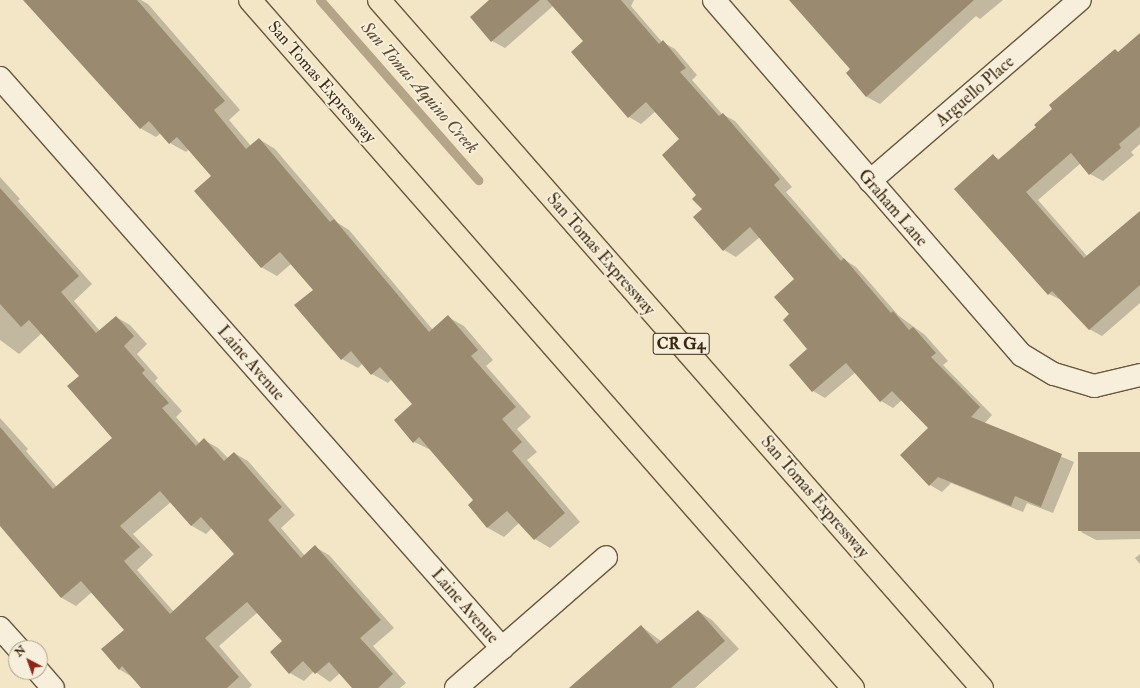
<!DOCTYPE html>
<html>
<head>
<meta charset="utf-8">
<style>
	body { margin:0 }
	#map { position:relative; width:1140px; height:688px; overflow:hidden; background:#f2e6c7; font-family:"IM FELL Double Pica",serif }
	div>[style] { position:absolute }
	.shadow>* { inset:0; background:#0003 }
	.stream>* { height:9px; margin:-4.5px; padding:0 4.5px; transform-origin:4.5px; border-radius:4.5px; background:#b4a589 }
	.building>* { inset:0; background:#9a8b70; transform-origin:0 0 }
	.roads { filter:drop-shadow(1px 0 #69583e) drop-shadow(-1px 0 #69583e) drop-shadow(0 1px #69583e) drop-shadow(0 -1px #69583e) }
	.street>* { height:22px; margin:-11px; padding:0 11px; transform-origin:11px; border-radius:11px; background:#f7efdb }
	.highway>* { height:22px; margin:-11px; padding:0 11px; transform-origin:11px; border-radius:11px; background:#f2e6c7 }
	span { translate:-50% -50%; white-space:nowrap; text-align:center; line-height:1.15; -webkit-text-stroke:4px #f7efdb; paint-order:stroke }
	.shield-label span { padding:1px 3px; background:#f7efdb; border:1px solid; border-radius:3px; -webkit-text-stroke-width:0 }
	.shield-label { font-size:16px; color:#3b2811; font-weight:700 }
	.street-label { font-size:17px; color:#3b2811 }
	.water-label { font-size:18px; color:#5f4e35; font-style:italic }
	.north { position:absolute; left:8px; top:640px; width:40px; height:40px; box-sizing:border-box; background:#f7efdb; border:1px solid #ac9f8a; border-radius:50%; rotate:319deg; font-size:11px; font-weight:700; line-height:16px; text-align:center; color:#3b2811 }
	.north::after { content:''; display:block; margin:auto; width:14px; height:18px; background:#8f2418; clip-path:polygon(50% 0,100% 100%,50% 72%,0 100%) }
</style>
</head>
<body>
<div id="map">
	<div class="shadow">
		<div style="clip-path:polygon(26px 0,141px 0,148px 4px,240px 110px,229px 120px,251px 146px,259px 139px,275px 149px,338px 223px,349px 230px,433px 330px,448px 317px,464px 326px,493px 360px,486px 366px,531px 417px,517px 429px,537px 452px,527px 460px,580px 522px,550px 548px,535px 539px,519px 523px,504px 537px,488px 528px,469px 505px,474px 500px,431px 450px,414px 442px,414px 404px,392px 379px,388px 383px,372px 374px,363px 363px,358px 368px,342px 359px,296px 305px,314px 290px,291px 264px,277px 276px,261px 267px,212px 176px,189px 149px,186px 152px,170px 143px,161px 133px,156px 137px,140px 128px)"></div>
		<div style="clip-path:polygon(490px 0,634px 0,631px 6px,662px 42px,675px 49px,697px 75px,692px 80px,722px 114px,735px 121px,792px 187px,786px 192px,845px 260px,856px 267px,899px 316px,925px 335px,948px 361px,943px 365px,992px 415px,984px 424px,1074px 462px,1053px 513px,1027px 503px,1023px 512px,951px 483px,942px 492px,930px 485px,929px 428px,902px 400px,893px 408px,881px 401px,856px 372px,825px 398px,813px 391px,790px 365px,809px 349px,790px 314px,796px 279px,760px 237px,736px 257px,724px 250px,703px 209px,680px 139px,656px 111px,641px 124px,629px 117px,584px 42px,553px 6px,505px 48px,492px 41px,471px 17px)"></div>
		<div style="clip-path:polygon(791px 0,1003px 0,980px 19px,976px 16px,880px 104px,867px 97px,847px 73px,851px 70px)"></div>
		<div style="clip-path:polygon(1140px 34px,1140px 144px,1131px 152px,1134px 155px,1103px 181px,1090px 174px,1081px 163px,1038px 200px,1087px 256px,1140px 220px,1140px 303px,1102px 336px,1089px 329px,1063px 301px,1049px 294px,955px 189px,993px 156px,1001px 160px)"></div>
		<div style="clip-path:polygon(evenodd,0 177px,20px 199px,18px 201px,92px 284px,74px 301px,100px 331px,116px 317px,130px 325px,147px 344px,137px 354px,158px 378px,155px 381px,182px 411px,176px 417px,200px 444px,204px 440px,218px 448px,228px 458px,234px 453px,248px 461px,295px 515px,281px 528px,305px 556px,315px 547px,329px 555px,394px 628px,373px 646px,406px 683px,400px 688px,353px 688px,340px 673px,330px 682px,314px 671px,304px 681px,290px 673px,283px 642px,258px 612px,219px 646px,252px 685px,249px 688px,142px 688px,132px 677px,119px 669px,125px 630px,92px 592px,76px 606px,62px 598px,0 525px,0 418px,28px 449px,26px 451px,57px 487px,113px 438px,80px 376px,42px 333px,19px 354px,0 340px,0 177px,171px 502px,192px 526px,206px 534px,212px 528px,235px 554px,174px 612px,137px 570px,153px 555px,133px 534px,171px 502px)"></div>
		<div style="clip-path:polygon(1140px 453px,1140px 539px,1096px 540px,1081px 532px)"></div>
		<div style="clip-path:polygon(1140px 554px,1140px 564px,1135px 558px)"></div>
		<div style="clip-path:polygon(698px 611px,712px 620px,739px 649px,695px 688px,586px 688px,641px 626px,661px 641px)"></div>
	</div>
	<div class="stream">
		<div style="left:320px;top:0;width:240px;rotate:48.7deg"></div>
	</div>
	<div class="building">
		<div style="clip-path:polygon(23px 0,137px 0,225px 101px,214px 110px,246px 149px,259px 138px,330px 222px,334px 219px,429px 332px,448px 315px,478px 350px,471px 356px,516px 407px,502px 419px,522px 442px,512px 451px,565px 513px,534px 540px,507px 511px,487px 528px,468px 505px,473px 500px,419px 437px,413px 443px,394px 420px,412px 404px,380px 367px,371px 375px,351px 351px,341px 360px,294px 305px,313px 290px,280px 252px,261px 268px,194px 191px,211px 176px,177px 137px,169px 144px,149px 121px,140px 129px)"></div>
		<div style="clip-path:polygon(489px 0,540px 0,491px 42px,470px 17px)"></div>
		<div style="clip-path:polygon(547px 0,621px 0,659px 44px,663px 40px,686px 68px,680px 72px,719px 116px,723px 113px,780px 179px,774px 185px,841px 261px,844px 258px,891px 313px,893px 311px,909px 330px,913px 327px,936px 353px,931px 357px,980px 407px,971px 417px,1062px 454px,1041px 507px,1015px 496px,1011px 506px,938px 477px,929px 486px,900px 455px,928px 428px,892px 391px,880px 402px,846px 363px,812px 392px,789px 365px,807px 349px,783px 320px,789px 314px,774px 297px,794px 279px,750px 227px,723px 251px,693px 217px,702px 209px,692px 199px,696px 195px,662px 155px,679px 139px,646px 102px,628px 118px,571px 52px,583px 41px)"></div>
		<div style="clip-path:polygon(789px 0,974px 0,866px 97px,846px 73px,850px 69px)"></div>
		<div style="clip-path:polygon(1140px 33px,1140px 126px,1119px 144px,1121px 148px,1089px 175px,1071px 153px,1026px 192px,1084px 258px,1140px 211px,1140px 285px,1089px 330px,1052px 291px,1048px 295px,954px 189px,993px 154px,998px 160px,1036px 127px,1034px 125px,1052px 109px,1049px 105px,1115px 49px,1118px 52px)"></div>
		<div style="clip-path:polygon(evenodd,0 188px,79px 276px,61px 292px,96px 333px,116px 316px,134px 336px,124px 346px,145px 370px,142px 373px,169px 403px,162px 408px,196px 446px,204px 438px,224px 461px,234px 452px,282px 507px,268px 520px,301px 558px,315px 545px,381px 620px,360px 638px,393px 674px,378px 688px,352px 688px,329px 662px,315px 674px,303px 661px,289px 674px,270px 652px,282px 641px,247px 602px,205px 638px,239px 677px,227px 688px,141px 688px,122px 666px,119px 670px,101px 649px,124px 630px,81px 581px,61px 598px,0 526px,0 427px,53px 489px,112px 438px,67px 386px,79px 376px,29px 320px,21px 327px,0 304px,0 188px,160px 491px,191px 526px,201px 517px,234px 554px,170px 614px,124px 561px,140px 547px,120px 526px,160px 491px)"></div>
		<div style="left:1140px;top:452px;width:79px;height:62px;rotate:90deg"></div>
		<div style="clip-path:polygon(698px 610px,725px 641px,671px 688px,569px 688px,641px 625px,657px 644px)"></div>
	</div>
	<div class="roads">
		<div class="street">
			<div style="left:714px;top:0;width:470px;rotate:49.1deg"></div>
			<div style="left:1022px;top:355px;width:37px;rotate:31deg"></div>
			<div style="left:1054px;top:374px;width:42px;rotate:16.7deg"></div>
			<div style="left:1094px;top:386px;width:47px;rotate:-13.4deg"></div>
			<div style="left:0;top:78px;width:760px;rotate:48.63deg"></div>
			<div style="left:870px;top:181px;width:277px;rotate:-40.8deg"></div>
			<div style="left:0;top:628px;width:27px;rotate:48deg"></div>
			<div style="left:39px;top:672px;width:21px;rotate:49deg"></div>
			<div style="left:456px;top:688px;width:199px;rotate:-41.1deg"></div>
		</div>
		<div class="highway">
			<div style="left:250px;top:0;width:915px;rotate:48.77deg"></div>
			<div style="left:379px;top:0;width:915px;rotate:48.77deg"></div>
		</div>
	</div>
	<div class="shield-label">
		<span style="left:681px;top:344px">CR G4</span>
	</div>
	<div class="street-label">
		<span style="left:322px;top:82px;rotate:49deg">San Tomas Expressway</span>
		<span style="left:975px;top:91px;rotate:-41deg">Arguello Place</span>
		<span style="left:893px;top:208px;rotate:49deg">Graham Lane</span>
		<span style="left:601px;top:254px;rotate:49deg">San Tomas Expressway</span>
		<span style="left:251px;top:363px;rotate:49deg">Laine Avenue</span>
		<span style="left:815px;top:497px;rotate:49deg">San Tomas Expressway</span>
		<span style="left:465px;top:606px;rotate:49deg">Laine Avenue</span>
	</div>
	<div class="water-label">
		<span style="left:419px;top:88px;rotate:49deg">San Tomas Aquino Creek</span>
	</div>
	<div class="north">N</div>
</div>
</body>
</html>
